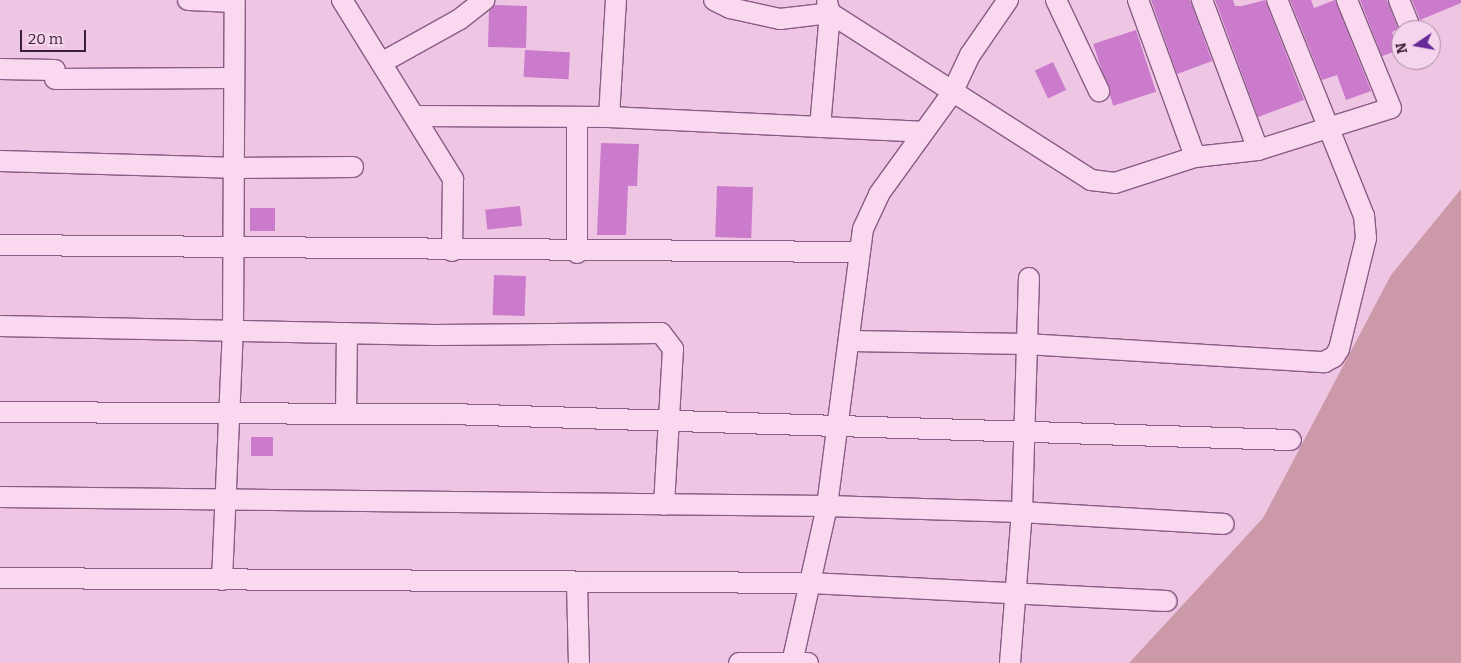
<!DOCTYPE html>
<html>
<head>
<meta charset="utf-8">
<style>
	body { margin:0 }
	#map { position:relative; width:1461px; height:663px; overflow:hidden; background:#eec5e3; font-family:Bitter,serif }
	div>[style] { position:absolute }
	.green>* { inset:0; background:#cc99a9 }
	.building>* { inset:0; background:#ca7bcc; transform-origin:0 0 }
	.roads { filter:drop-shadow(1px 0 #895b85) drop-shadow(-1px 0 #895b85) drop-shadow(0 1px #895b85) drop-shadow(0 -1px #895b85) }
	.minor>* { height:20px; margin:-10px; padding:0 10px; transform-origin:10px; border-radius:10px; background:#f9d8f0 }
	span { translate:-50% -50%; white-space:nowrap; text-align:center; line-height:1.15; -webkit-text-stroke:5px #f5d4ed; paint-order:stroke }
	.north { position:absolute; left:1391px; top:20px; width:50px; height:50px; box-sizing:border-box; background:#f5d4ed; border:1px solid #aa8ca5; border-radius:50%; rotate:258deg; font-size:14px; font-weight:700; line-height:20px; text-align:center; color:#391f38 }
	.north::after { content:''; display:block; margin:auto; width:18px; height:22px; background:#672b98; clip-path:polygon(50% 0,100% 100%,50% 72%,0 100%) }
	.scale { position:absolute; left:20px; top:30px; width:66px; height:22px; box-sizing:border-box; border:2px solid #391f38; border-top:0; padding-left:6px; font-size:15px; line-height:18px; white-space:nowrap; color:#391f38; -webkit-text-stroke:4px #f5d4ed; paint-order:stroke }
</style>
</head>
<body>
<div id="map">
	<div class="green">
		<div style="clip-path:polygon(1461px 189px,1461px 663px,1129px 663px,1263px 518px,1391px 275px)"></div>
	</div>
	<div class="building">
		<div style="clip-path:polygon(1151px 0,1190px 0,1212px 61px,1177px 74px)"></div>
		<div style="clip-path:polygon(1215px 0,1233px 0,1235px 6px,1242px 6px,1265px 0,1304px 100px,1258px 117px)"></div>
		<div style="clip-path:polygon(1290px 0,1311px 0,1314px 8px,1335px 0,1371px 91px,1346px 100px,1337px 75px,1322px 80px)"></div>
		<div style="clip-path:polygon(1360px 0,1387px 0,1398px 29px,1392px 32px,1399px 50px,1382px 56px)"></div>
		<div style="clip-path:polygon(1412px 0,1461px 0,1461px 3px,1420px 20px)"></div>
		<div style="clip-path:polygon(495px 5px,527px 6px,526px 48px,488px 47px,489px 11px)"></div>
		<div style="left:1136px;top:30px;width:65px;height:45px;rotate:72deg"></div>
		<div style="left:525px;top:50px;width:45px;height:27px;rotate:3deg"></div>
		<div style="left:1053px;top:62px;width:31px;height:20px;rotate:65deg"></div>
		<div style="clip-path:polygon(601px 143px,639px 144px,637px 186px,628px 186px,626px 235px,597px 235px)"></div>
		<div style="left:717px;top:186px;width:36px;height:51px;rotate:2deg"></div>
		<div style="left:520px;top:206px;width:20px;height:35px;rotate:84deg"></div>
		<div style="left:275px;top:208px;width:23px;height:25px;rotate:90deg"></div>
		<div style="left:494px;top:275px;width:32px;height:40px;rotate:2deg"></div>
		<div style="left:251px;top:437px;width:22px;height:19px"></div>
	</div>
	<div class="roads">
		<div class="minor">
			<div style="left:188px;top:0;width:46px;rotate:2.5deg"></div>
			<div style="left:342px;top:0;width:211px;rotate:58.2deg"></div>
			<div style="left:453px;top:179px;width:72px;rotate:90.8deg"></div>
			<div style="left:714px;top:0;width:18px;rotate:27deg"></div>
			<div style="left:730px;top:8px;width:51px;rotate:12.4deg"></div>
			<div style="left:780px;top:19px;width:50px;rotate:-6.8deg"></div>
			<div style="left:830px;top:13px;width:310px;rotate:32.6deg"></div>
			<div style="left:1091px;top:180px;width:24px;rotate:7deg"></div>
			<div style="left:1115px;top:183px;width:84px;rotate:-18deg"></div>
			<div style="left:1195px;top:157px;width:63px;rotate:-6.3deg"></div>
			<div style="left:1258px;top:150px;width:139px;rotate:-17.5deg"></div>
			<div style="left:1391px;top:108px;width:117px;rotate:-112.2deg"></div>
			<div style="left:1056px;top:0;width:101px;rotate:64.7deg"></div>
			<div style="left:1138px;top:0;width:167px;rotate:70deg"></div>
			<div style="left:1202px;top:0;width:160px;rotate:69.5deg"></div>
			<div style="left:1399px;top:0;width:32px;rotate:68deg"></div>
			<div style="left:381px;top:63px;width:90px;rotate:-29.1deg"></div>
			<div style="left:460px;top:19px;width:31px;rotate:-38deg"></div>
			<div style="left:0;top:69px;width:55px;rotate:1deg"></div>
			<div style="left:55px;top:79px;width:178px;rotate:-0.3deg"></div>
			<div style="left:416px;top:116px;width:193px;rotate:0.3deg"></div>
			<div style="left:609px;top:117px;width:315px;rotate:2.7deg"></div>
			<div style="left:609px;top:117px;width:117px;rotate:-86.6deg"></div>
			<div style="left:820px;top:127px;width:114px;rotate:-85deg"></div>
			<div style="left:830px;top:13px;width:11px;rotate:-105deg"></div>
			<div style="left:0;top:161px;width:231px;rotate:1.7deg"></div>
			<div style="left:231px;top:168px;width:122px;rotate:-0.5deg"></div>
			<div style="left:0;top:245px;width:858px;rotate:0.47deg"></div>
			<div style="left:577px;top:253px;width:136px;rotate:-90deg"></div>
			<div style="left:0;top:326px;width:435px;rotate:1.2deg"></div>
			<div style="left:435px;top:335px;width:226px;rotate:-0.5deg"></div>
			<div style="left:661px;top:333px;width:20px;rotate:53deg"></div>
			<div style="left:673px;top:349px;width:156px;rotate:93.3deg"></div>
			<div style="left:851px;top:341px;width:175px;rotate:1deg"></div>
			<div style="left:1026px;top:344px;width:299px;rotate:3.5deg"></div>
			<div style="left:1324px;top:362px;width:11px;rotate:-27deg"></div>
			<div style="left:1334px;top:357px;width:9px;rotate:-58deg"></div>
			<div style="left:1339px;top:349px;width:114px;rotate:-76.3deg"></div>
			<div style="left:1366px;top:238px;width:22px;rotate:-95deg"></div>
			<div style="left:1364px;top:216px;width:233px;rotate:-111.9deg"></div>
			<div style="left:0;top:412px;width:450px;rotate:0.3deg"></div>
			<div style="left:450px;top:414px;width:841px;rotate:1.77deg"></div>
			<div style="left:346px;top:414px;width:81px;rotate:-89.3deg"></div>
			<div style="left:0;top:497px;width:827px;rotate:0.62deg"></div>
			<div style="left:827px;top:506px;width:195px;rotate:1.8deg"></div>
			<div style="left:1022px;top:512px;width:202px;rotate:3.4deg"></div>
			<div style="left:0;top:578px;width:810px;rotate:0.35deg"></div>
			<div style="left:810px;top:583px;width:357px;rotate:2.9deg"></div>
			<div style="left:222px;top:580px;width:250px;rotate:-87.5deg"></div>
			<div style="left:233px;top:330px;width:330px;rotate:-89.7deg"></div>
			<div style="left:577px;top:583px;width:80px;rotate:88.6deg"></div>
			<div style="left:739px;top:663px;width:69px"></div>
			<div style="left:792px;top:663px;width:161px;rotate:-77.4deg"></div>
			<div style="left:827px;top:506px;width:279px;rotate:-82.6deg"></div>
			<div style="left:863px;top:229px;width:38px;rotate:-65deg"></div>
			<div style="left:879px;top:194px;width:125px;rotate:-54.1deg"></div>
			<div style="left:952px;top:93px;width:42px;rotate:-64.7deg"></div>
			<div style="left:970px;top:55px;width:67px;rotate:-55.4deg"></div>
			<div style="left:1010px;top:663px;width:151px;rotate:-85.5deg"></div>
			<div style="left:1022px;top:512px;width:234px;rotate:-88.3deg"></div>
		</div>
	</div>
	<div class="north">N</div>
	<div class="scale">20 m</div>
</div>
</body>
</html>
